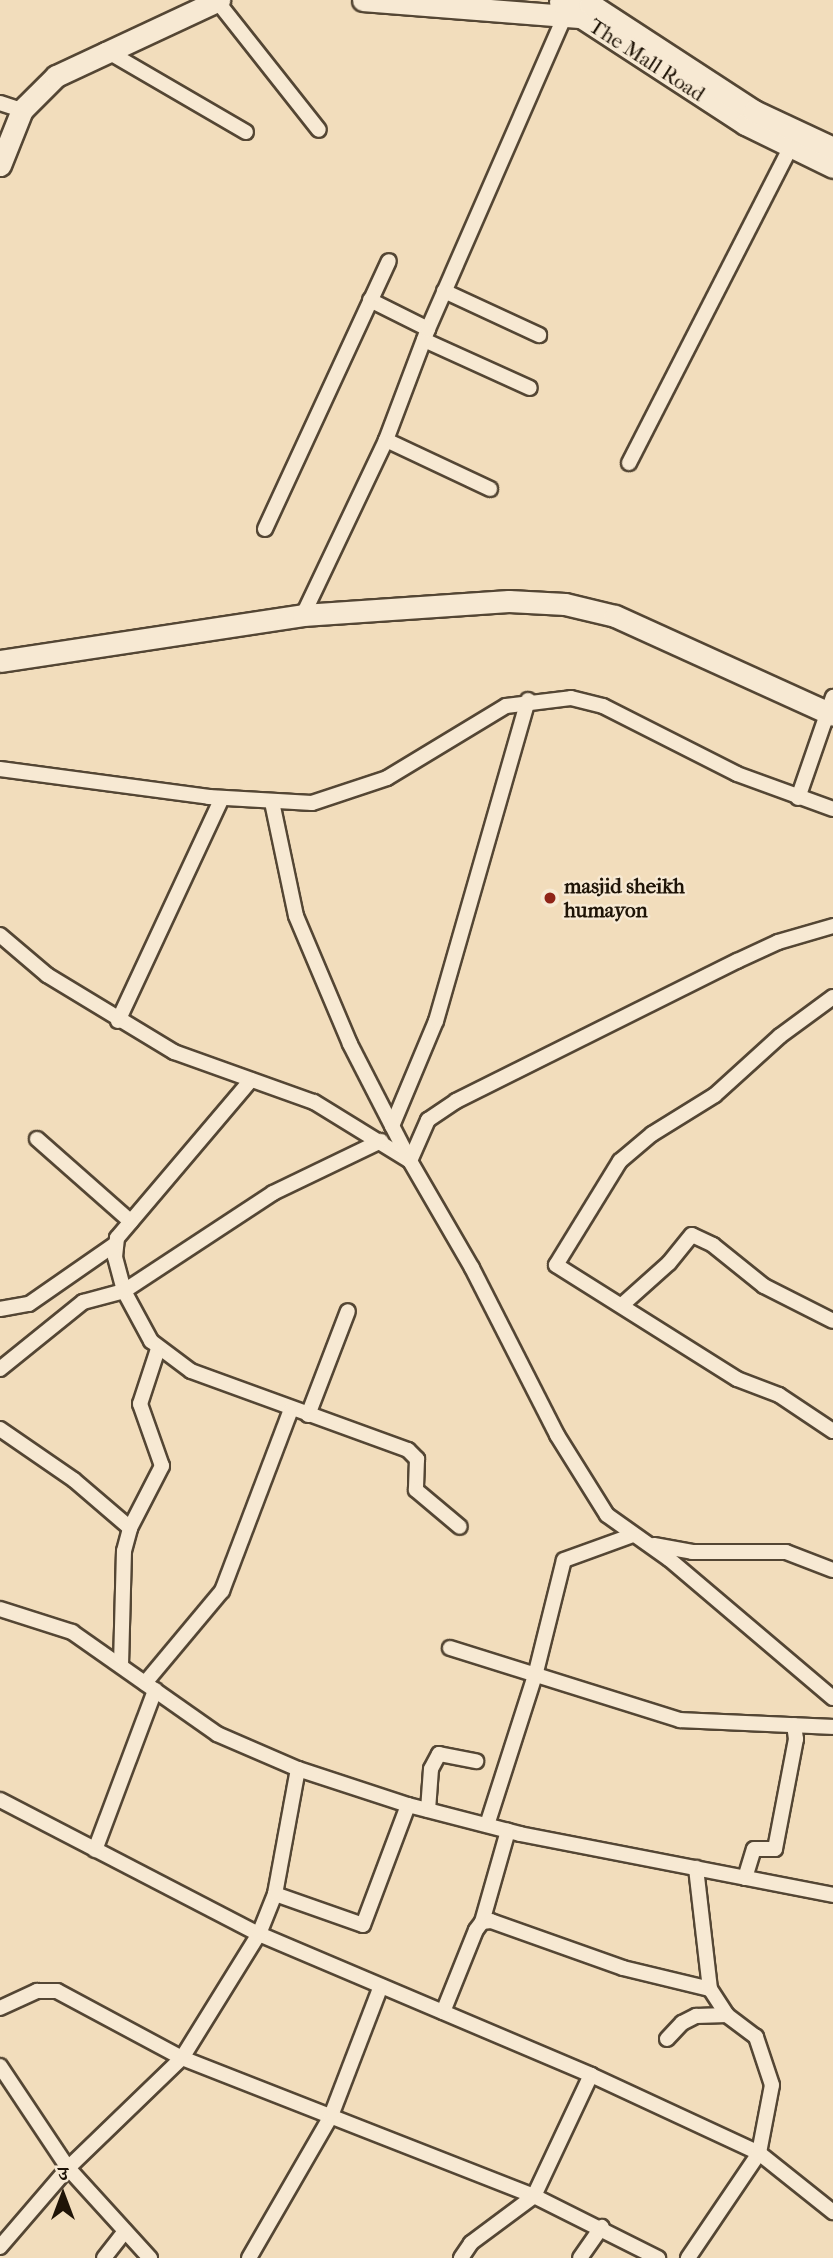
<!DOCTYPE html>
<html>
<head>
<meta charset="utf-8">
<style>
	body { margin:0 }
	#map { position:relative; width:833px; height:2258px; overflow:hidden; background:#f2ddbc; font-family:"IM FELL French Canon","Noto Serif Devanagari",serif }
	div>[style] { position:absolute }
	.roads { filter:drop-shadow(2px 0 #544634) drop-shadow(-2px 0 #544634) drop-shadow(0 2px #544634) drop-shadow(0 -2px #544634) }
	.street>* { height:14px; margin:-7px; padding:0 7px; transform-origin:7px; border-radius:7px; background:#f7e9d3 }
	.secondary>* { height:21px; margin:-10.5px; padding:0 10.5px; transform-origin:10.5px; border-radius:10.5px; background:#f7e9d3 }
	.dots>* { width:19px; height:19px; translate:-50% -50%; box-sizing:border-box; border:4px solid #f7e9d3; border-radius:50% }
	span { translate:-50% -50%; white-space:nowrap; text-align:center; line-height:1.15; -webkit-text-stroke:5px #f7e9d3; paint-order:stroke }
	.street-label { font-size:21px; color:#1f1407 }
	.poi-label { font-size:21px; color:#1f1407; font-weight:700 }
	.left { translate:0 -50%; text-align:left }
	.north { position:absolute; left:28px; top:2160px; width:70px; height:70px; -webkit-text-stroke:5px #f7e9d3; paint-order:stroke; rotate:0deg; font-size:19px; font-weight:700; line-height:28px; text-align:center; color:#1f1407 }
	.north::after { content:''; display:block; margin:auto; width:24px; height:32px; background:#1f1407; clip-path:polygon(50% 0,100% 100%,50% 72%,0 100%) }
</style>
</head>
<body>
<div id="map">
	<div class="roads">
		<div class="street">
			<div style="left:217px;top:1px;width:164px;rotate:51.7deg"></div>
			<div style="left:105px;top:50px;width:163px;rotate:30.2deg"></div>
			<div style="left:0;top:103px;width:23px;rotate:18deg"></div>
			<div style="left:444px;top:291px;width:105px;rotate:24.9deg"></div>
			<div style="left:370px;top:300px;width:65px;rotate:26.6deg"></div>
			<div style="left:424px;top:340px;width:116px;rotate:24.4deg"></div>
			<div style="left:386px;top:440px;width:115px;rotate:25.2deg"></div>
			<div style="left:629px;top:463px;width:355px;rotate:-62.9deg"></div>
			<div style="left:265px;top:529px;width:295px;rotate:-65.2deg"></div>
			<div style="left:303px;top:615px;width:194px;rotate:-64.6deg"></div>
			<div style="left:386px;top:440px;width:119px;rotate:-69.3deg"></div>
			<div style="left:428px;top:329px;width:343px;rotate:-66.4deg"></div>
			<div style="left:0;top:769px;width:211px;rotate:7.6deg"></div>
			<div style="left:209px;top:797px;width:103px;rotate:3.3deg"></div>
			<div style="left:312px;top:803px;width:79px;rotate:-18.4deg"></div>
			<div style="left:387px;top:778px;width:139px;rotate:-31.2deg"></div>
			<div style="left:506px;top:706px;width:65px;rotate:-7deg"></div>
			<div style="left:571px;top:698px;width:33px;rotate:14deg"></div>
			<div style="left:603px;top:706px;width:150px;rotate:26.9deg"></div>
			<div style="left:737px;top:774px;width:102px;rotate:20deg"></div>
			<div style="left:798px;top:798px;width:107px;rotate:-70.9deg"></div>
			<div style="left:272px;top:802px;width:116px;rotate:78.1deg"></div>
			<div style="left:296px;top:916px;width:139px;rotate:67.1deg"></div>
			<div style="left:350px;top:1044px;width:127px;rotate:62.8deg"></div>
			<div style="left:0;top:935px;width:62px;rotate:40.4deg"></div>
			<div style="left:47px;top:975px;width:149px;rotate:31.2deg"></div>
			<div style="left:174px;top:1052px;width:149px;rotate:19.7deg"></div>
			<div style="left:314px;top:1102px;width:113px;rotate:31.6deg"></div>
			<div style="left:410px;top:1161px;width:124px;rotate:59.9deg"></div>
			<div style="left:472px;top:1268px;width:187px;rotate:63deg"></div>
			<div style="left:557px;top:1435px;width:94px;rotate:58deg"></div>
			<div style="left:607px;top:1515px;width:76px;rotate:35.4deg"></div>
			<div style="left:669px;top:1559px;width:215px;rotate:40.3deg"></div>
			<div style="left:833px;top:997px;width:66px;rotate:143.7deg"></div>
			<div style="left:780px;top:1036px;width:88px;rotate:137.8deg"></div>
			<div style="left:715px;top:1095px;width:74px;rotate:148.2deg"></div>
			<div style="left:652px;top:1134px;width:42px;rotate:139.8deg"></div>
			<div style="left:620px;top:1161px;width:122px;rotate:121.6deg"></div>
			<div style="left:556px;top:1265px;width:214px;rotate:32.2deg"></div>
			<div style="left:737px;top:1379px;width:45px;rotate:20.9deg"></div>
			<div style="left:779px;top:1395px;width:65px;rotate:33.7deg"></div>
			<div style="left:118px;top:1021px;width:246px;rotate:-65deg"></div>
			<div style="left:251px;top:1080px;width:207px;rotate:130.3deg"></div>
			<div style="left:117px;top:1238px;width:19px;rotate:96deg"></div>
			<div style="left:115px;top:1257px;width:35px;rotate:75deg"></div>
			<div style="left:124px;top:1291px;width:57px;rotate:61.6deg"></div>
			<div style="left:151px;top:1341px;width:50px;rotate:36.9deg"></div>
			<div style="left:191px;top:1371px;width:231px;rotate:20deg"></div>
			<div style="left:408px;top:1450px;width:13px;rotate:45deg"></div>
			<div style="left:417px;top:1459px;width:31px;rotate:92deg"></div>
			<div style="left:416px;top:1490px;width:57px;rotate:40.1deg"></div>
			<div style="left:392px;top:1126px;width:114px;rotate:-67.3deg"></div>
			<div style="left:436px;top:1021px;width:334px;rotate:-74deg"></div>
			<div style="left:37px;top:1139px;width:125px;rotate:41.4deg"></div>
			<div style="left:410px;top:1161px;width:45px;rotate:-66.3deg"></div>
			<div style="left:428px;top:1120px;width:34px;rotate:-34deg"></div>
			<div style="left:456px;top:1101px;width:314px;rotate:-26.5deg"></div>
			<div style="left:737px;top:961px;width:45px;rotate:-24.9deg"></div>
			<div style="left:778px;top:942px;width:57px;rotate:-16.2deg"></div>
			<div style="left:622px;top:1305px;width:63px;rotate:-41.8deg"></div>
			<div style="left:669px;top:1263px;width:36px;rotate:-51deg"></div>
			<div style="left:692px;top:1235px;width:23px;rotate:25deg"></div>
			<div style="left:713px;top:1245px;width:65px;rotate:38.8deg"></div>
			<div style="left:764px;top:1286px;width:77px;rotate:26.9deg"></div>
			<div style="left:0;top:1309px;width:29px;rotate:-10deg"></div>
			<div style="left:29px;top:1304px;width:103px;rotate:-34.8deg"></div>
			<div style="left:0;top:1369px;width:107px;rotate:-38.9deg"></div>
			<div style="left:83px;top:1302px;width:42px;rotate:-15deg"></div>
			<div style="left:124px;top:1291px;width:178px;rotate:-33.3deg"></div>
			<div style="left:273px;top:1193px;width:120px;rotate:-25.7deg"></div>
			<div style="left:308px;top:1415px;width:111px;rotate:-69deg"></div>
			<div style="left:0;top:1429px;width:90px;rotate:34.6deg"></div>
			<div style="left:74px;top:1480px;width:74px;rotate:40.6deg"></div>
			<div style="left:654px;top:1545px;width:39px;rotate:10deg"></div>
			<div style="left:692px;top:1552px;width:94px"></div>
			<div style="left:786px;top:1552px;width:50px;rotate:21deg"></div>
			<div style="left:0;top:1609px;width:76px;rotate:17.7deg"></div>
			<div style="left:72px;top:1632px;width:177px;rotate:35.1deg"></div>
			<div style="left:217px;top:1734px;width:88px;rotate:23.4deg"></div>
			<div style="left:298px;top:1769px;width:116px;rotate:18.1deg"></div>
			<div style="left:408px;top:1805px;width:116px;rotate:14.5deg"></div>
			<div style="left:520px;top:1834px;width:319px;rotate:11deg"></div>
			<div style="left:450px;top:1648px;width:241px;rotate:17.4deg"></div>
			<div style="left:680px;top:1720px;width:153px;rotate:2.6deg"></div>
			<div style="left:121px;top:1665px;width:114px;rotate:-88.5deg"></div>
			<div style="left:124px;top:1551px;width:24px;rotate:-75deg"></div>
			<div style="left:130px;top:1528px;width:70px;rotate:-62.7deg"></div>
			<div style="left:162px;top:1466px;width:66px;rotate:-109.5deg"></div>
			<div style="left:140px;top:1404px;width:58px;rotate:-71.9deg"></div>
			<div style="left:145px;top:1683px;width:120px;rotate:-50.1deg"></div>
			<div style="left:222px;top:1591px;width:195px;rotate:-69.2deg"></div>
			<div style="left:0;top:1800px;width:292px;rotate:27.4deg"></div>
			<div style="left:259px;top:1934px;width:361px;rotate:23deg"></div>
			<div style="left:591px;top:2075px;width:185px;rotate:24.9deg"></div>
			<div style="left:759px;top:2153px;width:95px;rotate:38.6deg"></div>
			<div style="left:428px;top:1810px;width:41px;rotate:-85.8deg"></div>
			<div style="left:431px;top:1769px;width:17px;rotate:-62deg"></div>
			<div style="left:439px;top:1754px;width:38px;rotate:11deg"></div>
			<div style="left:487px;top:1825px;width:161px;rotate:-72.2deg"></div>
			<div style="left:536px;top:1672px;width:115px;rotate:-76deg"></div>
			<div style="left:564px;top:1560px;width:73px;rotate:-19.9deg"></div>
			<div style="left:95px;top:1850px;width:171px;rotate:-69.4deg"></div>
			<div style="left:745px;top:1878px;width:30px;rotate:-73deg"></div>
			<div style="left:754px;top:1849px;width:21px"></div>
			<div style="left:775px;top:1849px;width:112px;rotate:-79.2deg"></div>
			<div style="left:796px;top:1739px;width:14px;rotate:-98deg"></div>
			<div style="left:275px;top:1894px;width:93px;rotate:19.4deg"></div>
			<div style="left:363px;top:1925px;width:128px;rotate:-69.4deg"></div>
			<div style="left:482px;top:1922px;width:95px;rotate:-74.1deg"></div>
			<div style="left:0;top:2008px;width:41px;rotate:-24.7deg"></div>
			<div style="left:37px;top:1991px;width:20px"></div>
			<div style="left:57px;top:1991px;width:142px;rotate:28.2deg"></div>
			<div style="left:182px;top:2058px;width:378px;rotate:21.4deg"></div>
			<div style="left:534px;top:2196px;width:139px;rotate:26.6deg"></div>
			<div style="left:443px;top:2012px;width:88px;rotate:-68.1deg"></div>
			<div style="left:476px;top:1930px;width:10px;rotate:-53deg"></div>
			<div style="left:482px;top:1922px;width:9px;rotate:-6deg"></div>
			<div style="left:491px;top:1921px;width:140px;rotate:19.6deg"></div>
			<div style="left:623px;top:1968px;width:89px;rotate:13.6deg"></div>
			<div style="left:667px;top:2039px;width:22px;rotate:-47deg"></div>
			<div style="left:682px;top:2023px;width:16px;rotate:-27deg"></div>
			<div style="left:696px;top:2016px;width:31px;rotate:-2deg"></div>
			<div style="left:0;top:2066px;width:123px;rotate:56.3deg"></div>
			<div style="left:68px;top:2168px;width:122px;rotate:47.7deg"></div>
			<div style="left:0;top:2247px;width:104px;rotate:-49.3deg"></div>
			<div style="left:68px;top:2168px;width:158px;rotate:-44deg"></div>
			<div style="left:182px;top:2058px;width:146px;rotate:-58.2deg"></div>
			<div style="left:259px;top:1934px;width:43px;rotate:-68.2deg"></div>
			<div style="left:275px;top:1894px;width:127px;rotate:-79.6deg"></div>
			<div style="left:104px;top:2258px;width:34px;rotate:-52deg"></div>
			<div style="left:249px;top:2258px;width:164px;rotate:-60deg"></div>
			<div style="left:331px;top:2116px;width:139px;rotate:-69deg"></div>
			<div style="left:461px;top:2258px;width:18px;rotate:-56deg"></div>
			<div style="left:471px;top:2243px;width:79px;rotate:-36.7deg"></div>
			<div style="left:534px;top:2196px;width:134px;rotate:-64.8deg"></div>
			<div style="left:580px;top:2258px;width:38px;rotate:-55deg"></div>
			<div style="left:688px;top:2258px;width:127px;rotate:-55.9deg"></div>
			<div style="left:759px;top:2153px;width:69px;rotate:-79.2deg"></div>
			<div style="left:772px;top:2085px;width:51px;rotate:-108.4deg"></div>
			<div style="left:756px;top:2037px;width:36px;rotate:-143deg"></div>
			<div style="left:727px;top:2015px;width:31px;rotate:-123deg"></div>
			<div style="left:710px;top:1989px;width:122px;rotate:-96.6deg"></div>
		</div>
		<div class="secondary">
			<div style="left:363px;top:0;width:219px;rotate:4.5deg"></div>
			<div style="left:581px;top:17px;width:196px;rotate:33.1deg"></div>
			<div style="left:745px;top:124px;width:98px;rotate:26deg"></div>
			<div style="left:560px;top:2px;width:30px;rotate:4deg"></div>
			<div style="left:590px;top:4px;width:196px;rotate:33.1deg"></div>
			<div style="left:754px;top:111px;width:87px;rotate:25.1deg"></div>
			<div style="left:0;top:165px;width:59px;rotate:-68.2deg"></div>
			<div style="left:22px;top:110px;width:48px;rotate:-45deg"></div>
			<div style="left:56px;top:76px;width:180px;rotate:-25deg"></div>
			<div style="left:0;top:661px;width:306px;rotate:-8.6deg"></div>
			<div style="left:303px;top:615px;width:206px;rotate:-3.9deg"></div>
			<div style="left:509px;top:601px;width:56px;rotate:3.1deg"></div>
			<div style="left:565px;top:604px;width:51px;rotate:13.5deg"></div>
			<div style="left:615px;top:616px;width:239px;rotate:24.4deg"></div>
		</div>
	</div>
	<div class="dots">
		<div style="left:550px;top:898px;background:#8f2418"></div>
	</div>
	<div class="street-label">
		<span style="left:647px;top:60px;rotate:33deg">The Mall Road</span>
	</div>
	<div class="poi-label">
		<span class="left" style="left:564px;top:898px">masjid sheikh<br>humayon</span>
	</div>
	<div class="north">उ</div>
</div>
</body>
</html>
